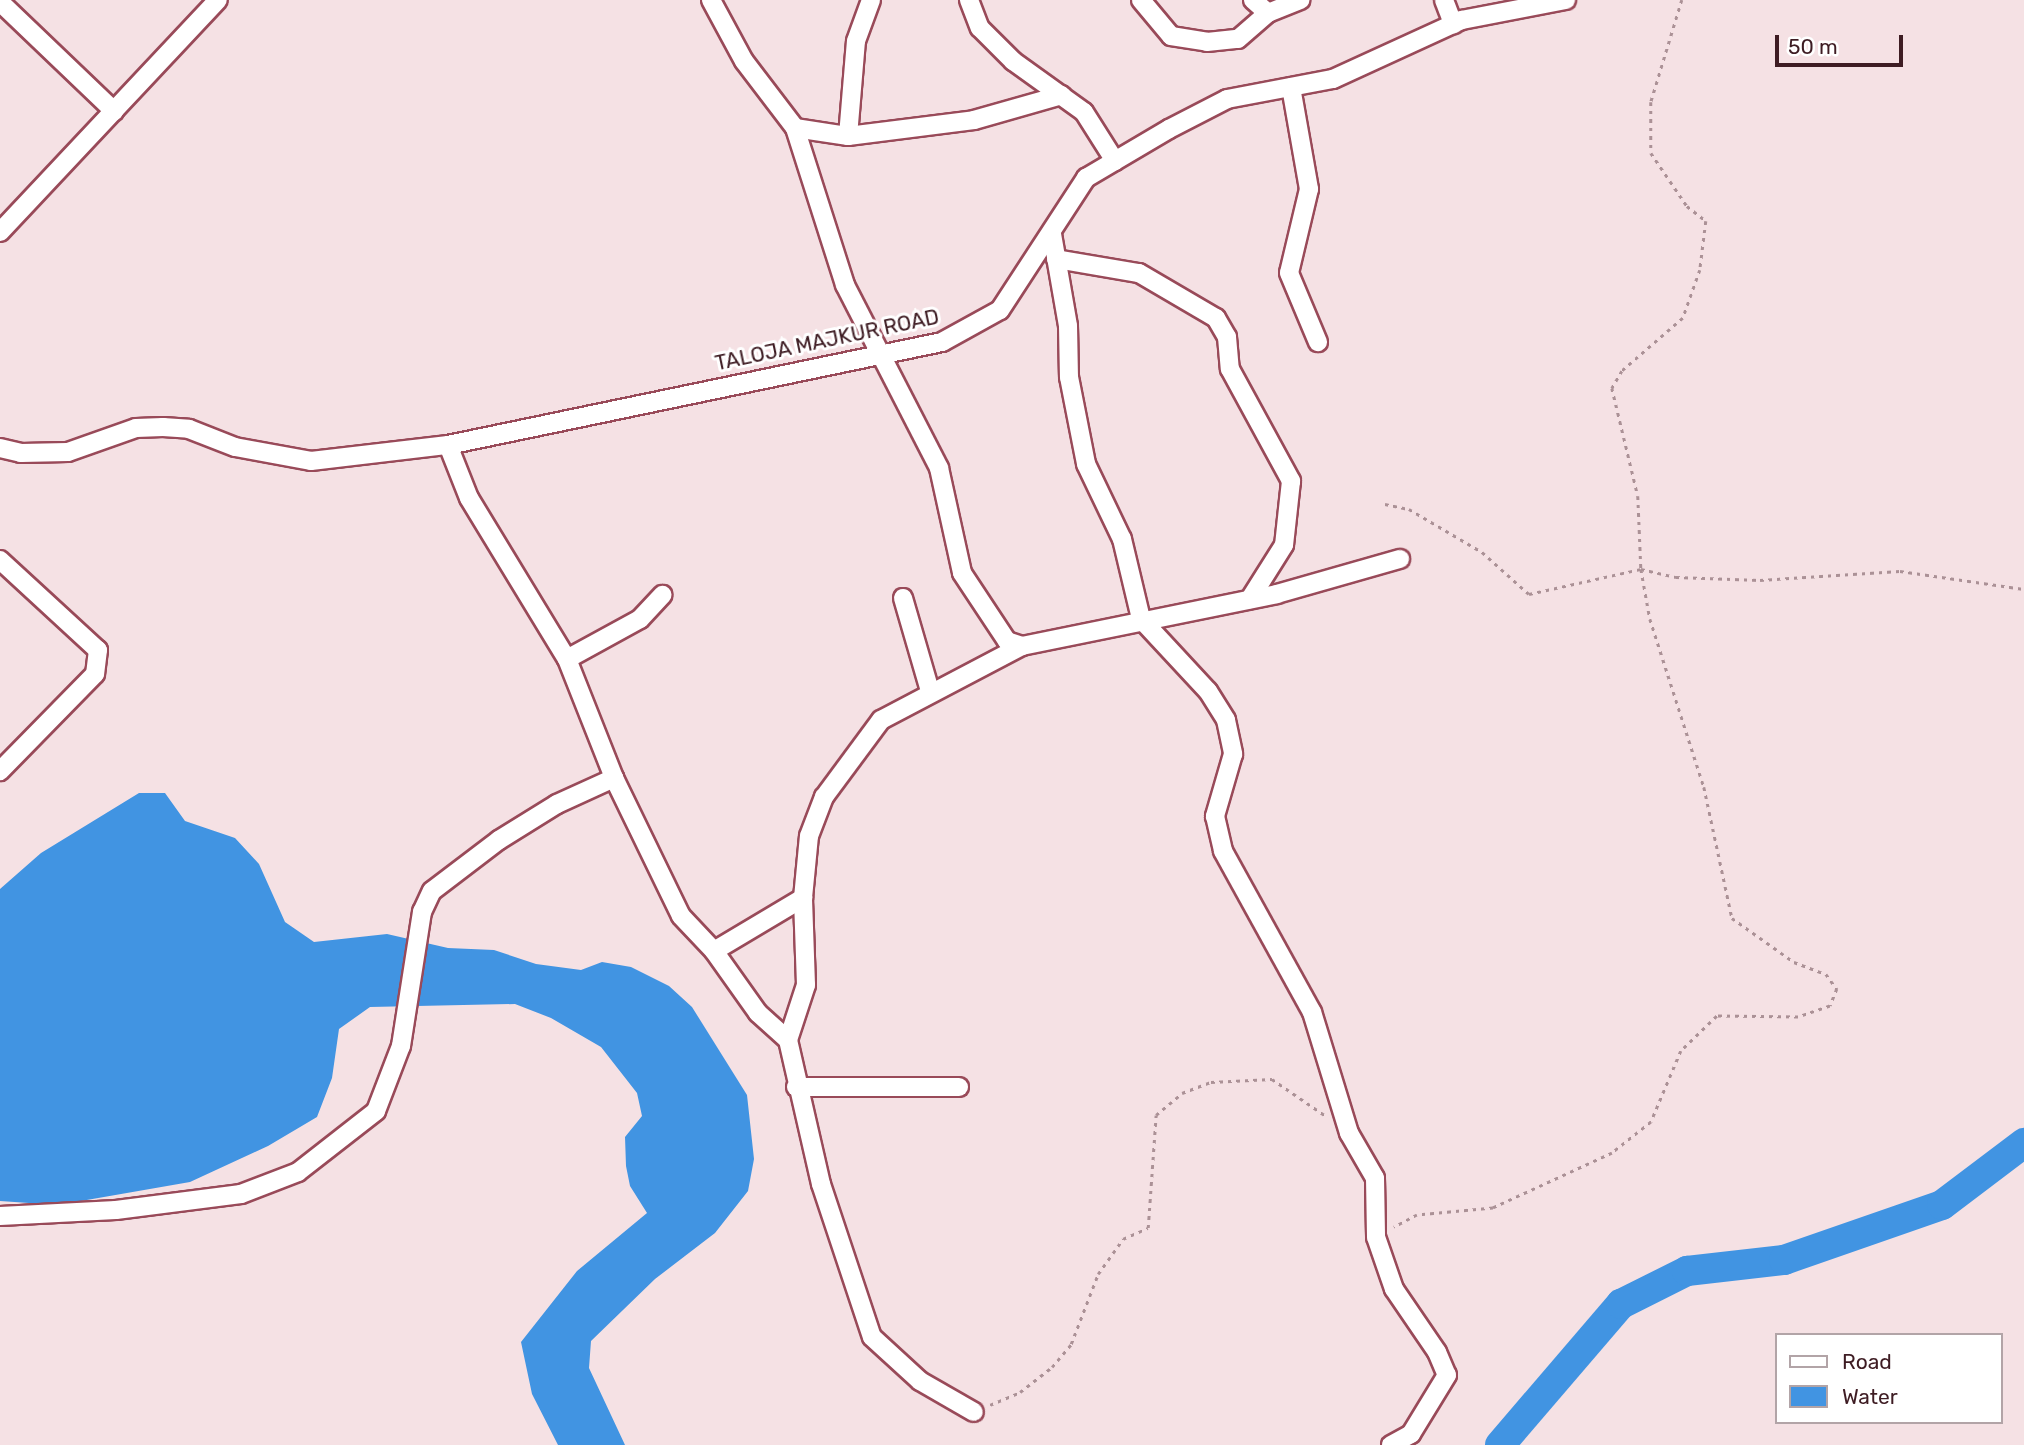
<!DOCTYPE html>
<html>
<head>
<meta charset="utf-8">
<style>
	body { margin:0 }
	#map { position:relative; width:2024px; height:1445px; overflow:hidden; background:#f5e1e4; font-family:Rubik,sans-serif }
	div>[style] { position:absolute }
	.water>* { inset:0; background:#4194e2 }
	.river>* { height:30px; margin:-15px; padding:0 15px; transform-origin:15px; border-radius:15px; background:#4194e2 }
	.path>* { height:2.5px; margin-top:-1.25px; transform-origin:0; background:repeating-linear-gradient(90deg,#ab9196 0 3.5px,transparent 0 8.5px) }
	.roads { filter:drop-shadow(2px 0 #994a59) drop-shadow(-2px 0 #994a59) drop-shadow(0 2px #994a59) drop-shadow(0 -2px #994a59) }
	.minor>* { height:18px; margin:-9px; padding:0 9px; transform-origin:9px; border-radius:9px; background:#fff }
	span { translate:-50% -50%; white-space:nowrap; text-align:center; line-height:1.15; -webkit-text-stroke:6px #fff; paint-order:stroke }
	.street-label { font-size:21px; color:#3e1c23 }
	.legend { position:absolute; left:1775px; top:1333px; width:228px; height:91px; box-sizing:border-box; background:#fff; border:2px solid #b2a4a7; margin:0; padding:9px 12px; list-style:none; font-size:21px; color:#3e1c23 }
	.legend li { display:flex; align-items:center; gap:14px; height:35px }
	.legend b { width:35px; border:2px solid #b2a4a7 }
	.scale { position:absolute; left:1775px; top:35px; width:128px; height:32px; box-sizing:border-box; border:4px solid #3e1c23; border-top:0; padding-left:9px; font-size:21px; line-height:24px; white-space:nowrap; color:#3e1c23; -webkit-text-stroke:5px #fff; paint-order:stroke }
</style>
</head>
<body>
<div id="map">
	<div class="water">
		<div style="clip-path:polygon(139px 793px,165px 793px,185px 821px,235px 838px,259px 864px,285px 922px,314px 942px,387px 934px,448px 948px,494px 950px,536px 964px,581px 970px,602px 962px,631px 967px,669px 986px,692px 1007px,747px 1095px,754px 1159px,748px 1191px,715px 1233px,655px 1279px,591px 1341px,589px 1368px,625px 1445px,558px 1445px,532px 1394px,521px 1342px,577px 1271px,647px 1213px,630px 1186px,626px 1166px,625px 1137px,642px 1116px,637px 1093px,601px 1047px,551px 1018px,515px 1004px,370px 1007px,339px 1029px,332px 1078px,317px 1117px,268px 1146px,190px 1182px,58px 1205px,0 1201px,0 889px,41px 853px)"></div>
	</div>
	<div class="river">
		<div style="left:1500px;top:1445px;width:186px;rotate:-49.4deg"></div>
		<div style="left:1621px;top:1304px;width:74px;rotate:-26.6deg"></div>
		<div style="left:1687px;top:1271px;width:98px;rotate:-6.5deg"></div>
		<div style="left:1784px;top:1260px;width:167px;rotate:-19.2deg"></div>
		<div style="left:1942px;top:1205px;width:103px;rotate:-37.1deg"></div>
	</div>
	<div class="path">
		<div style="left:1682px;top:0;width:107px;rotate:106.9deg"></div>
		<div style="left:1651px;top:102px;width:51px;rotate:90deg"></div>
		<div style="left:1651px;top:153px;width:64px;rotate:55.8deg"></div>
		<div style="left:1687px;top:206px;width:24px;rotate:38deg"></div>
		<div style="left:1706px;top:221px;width:49px;rotate:97deg"></div>
		<div style="left:1700px;top:270px;width:51px;rotate:109.5deg"></div>
		<div style="left:1683px;top:318px;width:81px;rotate:139deg"></div>
		<div style="left:1622px;top:371px;width:20px;rotate:120deg"></div>
		<div style="left:1612px;top:388px;width:111px;rotate:76.5deg"></div>
		<div style="left:1638px;top:496px;width:73px;rotate:87.6deg"></div>
		<div style="left:1641px;top:569px;width:36px;rotate:13deg"></div>
		<div style="left:1676px;top:577px;width:84px;rotate:2deg"></div>
		<div style="left:1760px;top:580px;width:140px;rotate:-3.7deg"></div>
		<div style="left:1900px;top:571px;width:125px;rotate:8.3deg"></div>
		<div style="left:1385px;top:504px;width:25px;rotate:12deg"></div>
		<div style="left:1409px;top:509px;width:85px;rotate:30.5deg"></div>
		<div style="left:1482px;top:552px;width:63px;rotate:41.8deg"></div>
		<div style="left:1529px;top:594px;width:115px;rotate:-12.6deg"></div>
		<div style="left:1641px;top:569px;width:51px;rotate:79.8deg"></div>
		<div style="left:1650px;top:619px;width:176px;rotate:72.2deg"></div>
		<div style="left:1704px;top:787px;width:134px;rotate:77.9deg"></div>
		<div style="left:1732px;top:918px;width:76px;rotate:35.4deg"></div>
		<div style="left:1794px;top:962px;width:34px;rotate:21deg"></div>
		<div style="left:1826px;top:974px;width:19px;rotate:54deg"></div>
		<div style="left:1837px;top:989px;width:18px;rotate:112deg"></div>
		<div style="left:1830px;top:1006px;width:34px;rotate:161deg"></div>
		<div style="left:1798px;top:1017px;width:81px;rotate:-179.3deg"></div>
		<div style="left:1717px;top:1016px;width:50px;rotate:135.8deg"></div>
		<div style="left:1681px;top:1051px;width:77px;rotate:112.9deg"></div>
		<div style="left:1651px;top:1122px;width:50px;rotate:141.5deg"></div>
		<div style="left:1612px;top:1153px;width:131px;rotate:155.2deg"></div>
		<div style="left:1493px;top:1208px;width:76px;rotate:174.7deg"></div>
		<div style="left:1417px;top:1215px;width:26px;rotate:152deg"></div>
		<div style="left:990px;top:1405px;width:33px;rotate:-23deg"></div>
		<div style="left:1020px;top:1392px;width:41px;rotate:-38deg"></div>
		<div style="left:1052px;top:1367px;width:30px;rotate:-50deg"></div>
		<div style="left:1071px;top:1344px;width:75px;rotate:-68.9deg"></div>
		<div style="left:1098px;top:1274px;width:43px;rotate:-54.5deg"></div>
		<div style="left:1123px;top:1239px;width:27px;rotate:-24deg"></div>
		<div style="left:1148px;top:1228px;width:113px;rotate:-86deg"></div>
		<div style="left:1156px;top:1115px;width:34px;rotate:-40deg"></div>
		<div style="left:1182px;top:1093px;width:31px;rotate:-21deg"></div>
		<div style="left:1211px;top:1082px;width:61px;rotate:-2.8deg"></div>
		<div style="left:1272px;top:1079px;width:65px;rotate:34.4deg"></div>
	</div>
	<div class="roads">
		<div class="minor">
			<div style="left:711px;top:0;width:69px;rotate:61.6deg"></div>
			<div style="left:744px;top:61px;width:84px;rotate:52.7deg"></div>
			<div style="left:795px;top:128px;width:165px;rotate:72.3deg"></div>
			<div style="left:845px;top:285px;width:206px;rotate:62.8deg"></div>
			<div style="left:939px;top:468px;width:107px;rotate:77.6deg"></div>
			<div style="left:962px;top:573px;width:82px;rotate:56.5deg"></div>
			<div style="left:1007px;top:641px;width:16px;rotate:18deg"></div>
			<div style="left:1022px;top:646px;width:260px;rotate:-11.5deg"></div>
			<div style="left:1277px;top:594px;width:128px;rotate:-15.9deg"></div>
			<div style="left:969px;top:0;width:30px;rotate:69deg"></div>
			<div style="left:980px;top:28px;width:47px;rotate:45deg"></div>
			<div style="left:1013px;top:61px;width:87px;rotate:35.7deg"></div>
			<div style="left:1084px;top:112px;width:58px;rotate:57.7deg"></div>
			<div style="left:1141px;top:0;width:47px;rotate:50.2deg"></div>
			<div style="left:1171px;top:36px;width:36px;rotate:9deg"></div>
			<div style="left:1207px;top:42px;width:31px;rotate:-6deg"></div>
			<div style="left:1238px;top:39px;width:40px;rotate:-41deg"></div>
			<div style="left:1268px;top:13px;width:35px;rotate:-22deg"></div>
			<div style="left:1253px;top:0;width:20px;rotate:41deg"></div>
			<div style="left:1444px;top:0;width:26px;rotate:69deg"></div>
			<div style="left:0;top:2px;width:158px;rotate:43.7deg"></div>
			<div style="left:1291px;top:87px;width:104px;rotate:80deg"></div>
			<div style="left:1309px;top:189px;width:86px;rotate:103.4deg"></div>
			<div style="left:1289px;top:273px;width:75px;rotate:67.2deg"></div>
			<div style="left:795px;top:128px;width:54px;rotate:8.6deg"></div>
			<div style="left:848px;top:136px;width:95px;rotate:-85.2deg"></div>
			<div style="left:856px;top:41px;width:44px;rotate:-69.9deg"></div>
			<div style="left:848px;top:136px;width:127px;rotate:-7.2deg"></div>
			<div style="left:974px;top:120px;width:91px;rotate:-15.9deg"></div>
			<div style="left:0;top:232px;width:318px;rotate:-46.8deg"></div>
			<div style="left:1052px;top:234px;width:93px;rotate:80.1deg"></div>
			<div style="left:1068px;top:326px;width:51px;rotate:88.9deg"></div>
			<div style="left:1069px;top:377px;width:89px;rotate:78.9deg"></div>
			<div style="left:1086px;top:464px;width:83px;rotate:64.4deg"></div>
			<div style="left:1122px;top:539px;width:82px;rotate:76.6deg"></div>
			<div style="left:1141px;top:619px;width:98px;rotate:47.1deg"></div>
			<div style="left:1208px;top:691px;width:34px;rotate:58deg"></div>
			<div style="left:1226px;top:720px;width:35px;rotate:78deg"></div>
			<div style="left:1233px;top:754px;width:65px;rotate:106.2deg"></div>
			<div style="left:1215px;top:816px;width:36px;rotate:77deg"></div>
			<div style="left:1223px;top:851px;width:184px;rotate:61.1deg"></div>
			<div style="left:1312px;top:1012px;width:127px;rotate:73deg"></div>
			<div style="left:1349px;top:1133px;width:52px;rotate:60deg"></div>
			<div style="left:1375px;top:1178px;width:59px;rotate:89deg"></div>
			<div style="left:1376px;top:1237px;width:55px;rotate:70.9deg"></div>
			<div style="left:1394px;top:1289px;width:76px;rotate:55.7deg"></div>
			<div style="left:1437px;top:1352px;width:25px;rotate:67deg"></div>
			<div style="left:1447px;top:1375px;width:69px;rotate:121.4deg"></div>
			<div style="left:1411px;top:1434px;width:23px;rotate:151deg"></div>
			<div style="left:1056px;top:259px;width:84px;rotate:9.6deg"></div>
			<div style="left:1139px;top:273px;width:89px;rotate:30.3deg"></div>
			<div style="left:1216px;top:318px;width:22px;rotate:60deg"></div>
			<div style="left:1227px;top:337px;width:32px;rotate:85deg"></div>
			<div style="left:1230px;top:369px;width:128px;rotate:61.4deg"></div>
			<div style="left:1291px;top:481px;width:64px;rotate:96.2deg"></div>
			<div style="left:1284px;top:545px;width:64px;rotate:122.2deg"></div>
			<div style="left:448px;top:445px;width:57px;rotate:68.4deg"></div>
			<div style="left:469px;top:498px;width:188px;rotate:58.7deg"></div>
			<div style="left:567px;top:659px;width:128px;rotate:68.4deg"></div>
			<div style="left:614px;top:778px;width:153px;rotate:64.1deg"></div>
			<div style="left:681px;top:916px;width:48px;rotate:46.7deg"></div>
			<div style="left:714px;top:951px;width:104px;rotate:-30.8deg"></div>
			<div style="left:803px;top:898px;width:62px;rotate:-84.5deg"></div>
			<div style="left:809px;top:836px;width:42px;rotate:-69deg"></div>
			<div style="left:824px;top:797px;width:96px;rotate:-53.5deg"></div>
			<div style="left:881px;top:720px;width:159px;rotate:-27.7deg"></div>
			<div style="left:0;top:448px;width:22px;rotate:13deg"></div>
			<div style="left:21px;top:453px;width:47px;rotate:-1.2deg"></div>
			<div style="left:68px;top:452px;width:72px;rotate:-19.4deg"></div>
			<div style="left:136px;top:428px;width:27px;rotate:-2deg"></div>
			<div style="left:163px;top:427px;width:26px;rotate:4deg"></div>
			<div style="left:189px;top:429px;width:49px;rotate:21.4deg"></div>
			<div style="left:235px;top:447px;width:77px;rotate:10.4deg"></div>
			<div style="left:311px;top:461px;width:138px;rotate:-6.7deg"></div>
			<div style="left:448px;top:445px;width:505px;rotate:-11.78deg"></div>
			<div style="left:942px;top:342px;width:66px;rotate:-28.9deg"></div>
			<div style="left:1000px;top:310px;width:158px;rotate:-56.9deg"></div>
			<div style="left:1086px;top:178px;width:96px;rotate:-30.6deg"></div>
			<div style="left:1169px;top:129px;width:65px;rotate:-27.3deg"></div>
			<div style="left:1227px;top:99px;width:108px;rotate:-10.7deg"></div>
			<div style="left:1333px;top:79px;width:142px;rotate:-24.6deg"></div>
			<div style="left:1462px;top:20px;width:106px;rotate:-10.9deg"></div>
			<div style="left:0;top:560px;width:133px;rotate:42.6deg"></div>
			<div style="left:98px;top:650px;width:24px;rotate:97deg"></div>
			<div style="left:95px;top:674px;width:136px;rotate:134.4deg"></div>
			<div style="left:903px;top:598px;width:97px;rotate:73.8deg"></div>
			<div style="left:567px;top:659px;width:83px;rotate:-28.7deg"></div>
			<div style="left:640px;top:619px;width:33px;rotate:-47deg"></div>
			<div style="left:714px;top:951px;width:76px;rotate:54.6deg"></div>
			<div style="left:758px;top:1013px;width:40px;rotate:42deg"></div>
			<div style="left:788px;top:1040px;width:148px;rotate:77.1deg"></div>
			<div style="left:821px;top:1184px;width:161px;rotate:71.6deg"></div>
			<div style="left:872px;top:1337px;width:65px;rotate:42.5deg"></div>
			<div style="left:920px;top:1381px;width:62px;rotate:29.9deg"></div>
			<div style="left:788px;top:1040px;width:58px;rotate:-71.9deg"></div>
			<div style="left:806px;top:985px;width:87px;rotate:-92deg"></div>
			<div style="left:796px;top:1087px;width:163px"></div>
			<div style="left:0;top:1216px;width:116px;rotate:-3deg"></div>
			<div style="left:116px;top:1210px;width:126px;rotate:-7.3deg"></div>
			<div style="left:241px;top:1194px;width:61px;rotate:-21.1deg"></div>
			<div style="left:298px;top:1172px;width:99px;rotate:-38deg"></div>
			<div style="left:376px;top:1111px;width:70px;rotate:-69deg"></div>
			<div style="left:401px;top:1046px;width:136px;rotate:-81.1deg"></div>
			<div style="left:422px;top:912px;width:23px;rotate:-65deg"></div>
			<div style="left:432px;top:891px;width:84px;rotate:-37.3deg"></div>
			<div style="left:499px;top:840px;width:68px;rotate:-31.8deg"></div>
			<div style="left:557px;top:804px;width:63px;rotate:-24.5deg"></div>
		</div>
	</div>
	<div class="street-label">
		<span style="left:827px;top:340px;rotate:-12deg">TALOJA MAJKUR ROAD</span>
	</div>
	<ul class="legend">
	<li><b style="height:9px;background:#fff"></b>Road</li>
	<li><b style="height:19px;background:#4194e2"></b>Water</li>
	</ul>
	<div class="scale">50 m</div>
</div>
</body>
</html>
